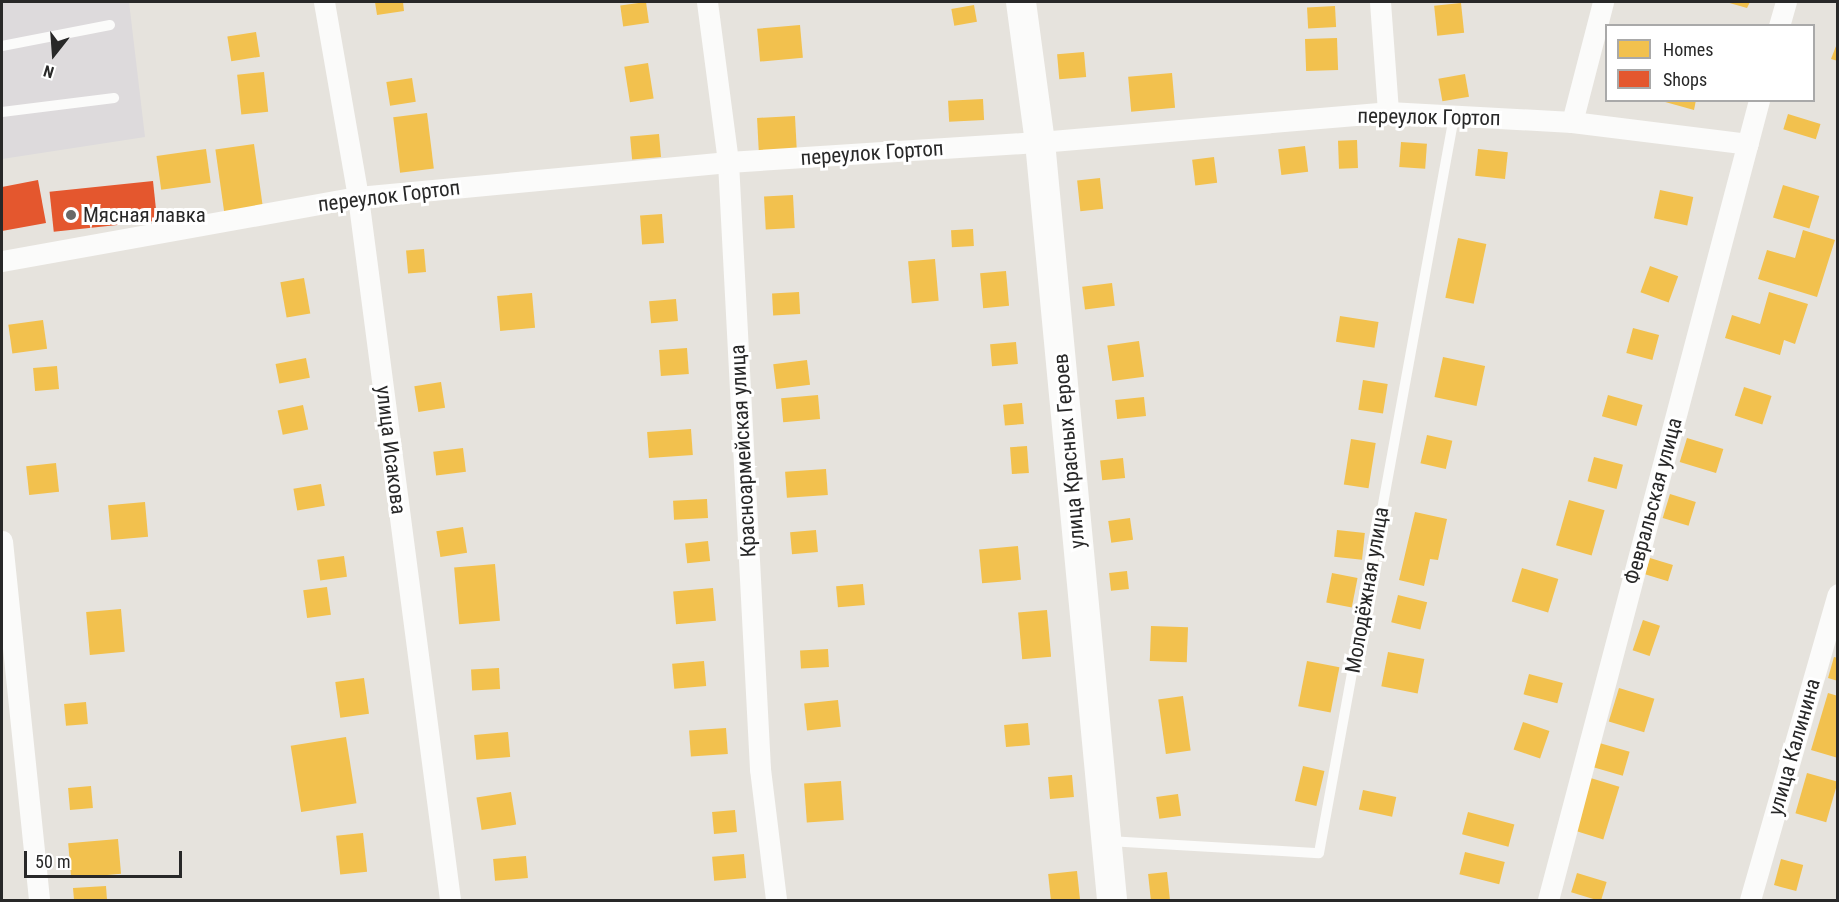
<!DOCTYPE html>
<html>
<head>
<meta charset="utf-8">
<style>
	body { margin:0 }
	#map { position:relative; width:1839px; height:902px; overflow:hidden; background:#e6e3dd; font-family:"Roboto Condensed",sans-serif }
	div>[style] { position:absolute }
	.industrial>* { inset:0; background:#dddadc }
	.homes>* { inset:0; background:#f2c14e; transform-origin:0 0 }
	.shops>* { inset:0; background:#e4572e; transform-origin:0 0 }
	.lane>* { height:10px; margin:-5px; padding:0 5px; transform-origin:5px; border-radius:5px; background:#fbfbfa }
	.street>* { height:21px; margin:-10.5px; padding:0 10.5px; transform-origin:10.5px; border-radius:10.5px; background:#fbfbfa }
	.secondary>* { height:30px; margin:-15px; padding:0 15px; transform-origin:15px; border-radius:15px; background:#fbfbfa }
	.dots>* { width:16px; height:16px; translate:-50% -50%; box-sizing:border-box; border:3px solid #fff; border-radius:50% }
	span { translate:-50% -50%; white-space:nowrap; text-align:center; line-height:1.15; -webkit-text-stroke:6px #fff; paint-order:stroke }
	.street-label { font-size:21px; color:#282828 }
	.poi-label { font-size:21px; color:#282828 }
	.left { translate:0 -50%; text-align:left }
	.frame { position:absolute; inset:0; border:3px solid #282828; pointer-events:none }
	.legend { position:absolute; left:1605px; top:24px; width:210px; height:78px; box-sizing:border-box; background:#fff; border:2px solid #a9a9a9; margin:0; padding:8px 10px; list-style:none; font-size:18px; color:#282828 }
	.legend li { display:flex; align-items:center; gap:12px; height:30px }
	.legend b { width:30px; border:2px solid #a9a9a9 }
	.north { position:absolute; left:24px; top:24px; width:60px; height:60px; -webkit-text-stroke:4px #fff; paint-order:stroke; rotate:197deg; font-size:16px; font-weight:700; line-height:24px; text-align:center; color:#282828 }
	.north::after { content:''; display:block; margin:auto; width:21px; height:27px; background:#282828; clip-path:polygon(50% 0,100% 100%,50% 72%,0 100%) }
	.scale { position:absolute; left:24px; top:851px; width:158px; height:27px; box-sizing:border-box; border:3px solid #282828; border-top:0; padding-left:8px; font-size:18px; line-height:21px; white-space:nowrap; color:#282828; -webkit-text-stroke:4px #fff; paint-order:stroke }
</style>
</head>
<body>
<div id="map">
	<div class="industrial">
		<div style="clip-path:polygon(2px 2px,129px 2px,145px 137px,2px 159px)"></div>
	</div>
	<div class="homes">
		<div style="clip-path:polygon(375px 2px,403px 2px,404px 11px,377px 15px)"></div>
		<div style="left:646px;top:2px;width:21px;height:26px;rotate:82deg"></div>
		<div style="clip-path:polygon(1726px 2px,1750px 2px,1747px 8px)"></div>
		<div style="left:1461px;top:3px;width:30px;height:27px;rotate:84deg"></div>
		<div style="left:974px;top:5px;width:17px;height:23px;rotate:80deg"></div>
		<div style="left:1335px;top:6px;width:21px;height:28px;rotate:87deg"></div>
		<div style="left:800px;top:25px;width:33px;height:43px;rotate:85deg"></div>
		<div style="left:256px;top:32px;width:25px;height:29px;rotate:81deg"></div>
		<div style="left:1337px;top:38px;width:32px;height:32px;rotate:88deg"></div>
		<div style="clip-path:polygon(1838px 41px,1838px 61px,1831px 59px)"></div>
		<div style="left:1084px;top:52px;width:25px;height:27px;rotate:85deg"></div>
		<div style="left:648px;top:63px;width:36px;height:24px;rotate:81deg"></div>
		<div style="left:264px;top:72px;width:40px;height:27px;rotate:84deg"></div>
		<div style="left:1172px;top:73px;width:35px;height:44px;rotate:85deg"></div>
		<div style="left:1465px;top:74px;width:23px;height:27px;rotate:80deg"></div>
		<div style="left:412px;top:78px;width:24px;height:26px;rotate:81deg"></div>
		<div style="left:983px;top:99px;width:21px;height:35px;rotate:87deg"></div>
		<div style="clip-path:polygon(1658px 100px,1696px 100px,1694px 110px)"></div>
		<div style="left:427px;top:113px;width:56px;height:34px;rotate:83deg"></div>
		<div style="left:1788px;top:114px;width:34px;height:16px;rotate:17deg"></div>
		<div style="left:795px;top:116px;width:33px;height:38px;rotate:87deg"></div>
		<div style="left:659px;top:134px;width:23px;height:29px;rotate:85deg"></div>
		<div style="left:1357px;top:140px;width:28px;height:19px;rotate:88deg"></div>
		<div style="left:1401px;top:142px;width:26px;height:25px;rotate:4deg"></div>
		<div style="left:254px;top:144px;width:63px;height:39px;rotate:82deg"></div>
		<div style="left:1305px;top:146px;width:26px;height:27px;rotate:83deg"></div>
		<div style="left:206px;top:149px;width:34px;height:50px;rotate:82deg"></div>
		<div style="left:1478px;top:149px;width:30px;height:27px;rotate:6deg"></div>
		<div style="left:1214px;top:157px;width:26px;height:22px;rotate:83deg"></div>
		<div style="left:1100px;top:178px;width:31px;height:23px;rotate:84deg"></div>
		<div style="left:1783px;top:185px;width:38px;height:34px;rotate:17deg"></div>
		<div style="left:1660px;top:190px;width:34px;height:29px;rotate:12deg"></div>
		<div style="left:793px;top:195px;width:33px;height:29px;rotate:87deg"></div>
		<div style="left:662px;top:214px;width:29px;height:22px;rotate:86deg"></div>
		<div style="left:973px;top:229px;width:17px;height:22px;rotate:87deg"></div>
		<div style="clip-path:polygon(1803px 230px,1835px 240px,1817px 297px,1758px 279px,1767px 250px,1795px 258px)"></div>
		<div style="left:1458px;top:238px;width:29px;height:61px;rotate:12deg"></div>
		<div style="left:424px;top:249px;width:23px;height:18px;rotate:85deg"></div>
		<div style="left:935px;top:259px;width:42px;height:27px;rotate:85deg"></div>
		<div style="left:1650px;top:266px;width:30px;height:28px;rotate:20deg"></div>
		<div style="left:1006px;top:271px;width:35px;height:26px;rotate:85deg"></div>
		<div style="left:304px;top:278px;width:36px;height:24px;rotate:80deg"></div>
		<div style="left:1112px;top:283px;width:23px;height:30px;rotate:83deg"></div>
		<div style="left:799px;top:292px;width:22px;height:27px;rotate:87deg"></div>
		<div style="clip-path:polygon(1769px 292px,1808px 304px,1795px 344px,1784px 340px,1780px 355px,1725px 338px,1732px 315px,1760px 324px)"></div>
		<div style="left:532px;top:293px;width:35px;height:35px;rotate:85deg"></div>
		<div style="left:676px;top:299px;width:22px;height:27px;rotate:85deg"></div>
		<div style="left:1340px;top:316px;width:39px;height:26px;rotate:9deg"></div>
		<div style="left:43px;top:320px;width:29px;height:35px;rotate:82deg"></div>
		<div style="left:1633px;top:328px;width:27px;height:26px;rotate:15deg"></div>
		<div style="left:1139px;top:341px;width:36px;height:32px;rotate:82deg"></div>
		<div style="left:1016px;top:342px;width:22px;height:26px;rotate:85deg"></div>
		<div style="left:687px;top:348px;width:26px;height:28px;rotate:86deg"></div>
		<div style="left:1443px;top:357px;width:43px;height:41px;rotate:12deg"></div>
		<div style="left:306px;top:358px;width:20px;height:31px;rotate:79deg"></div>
		<div style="left:807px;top:360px;width:25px;height:34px;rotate:83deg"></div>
		<div style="left:57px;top:366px;width:23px;height:24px;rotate:85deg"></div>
		<div style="left:1363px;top:380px;width:25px;height:30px;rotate:9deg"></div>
		<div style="left:441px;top:382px;width:26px;height:27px;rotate:81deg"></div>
		<div style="left:1744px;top:387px;width:29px;height:30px;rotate:18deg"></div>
		<div style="left:818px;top:395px;width:24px;height:37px;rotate:85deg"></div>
		<div style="left:1608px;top:395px;width:36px;height:22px;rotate:16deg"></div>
		<div style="left:1144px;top:397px;width:19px;height:29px;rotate:84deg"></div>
		<div style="left:1022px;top:403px;width:21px;height:19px;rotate:85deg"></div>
		<div style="left:303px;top:405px;width:25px;height:26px;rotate:78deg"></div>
		<div style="left:691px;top:429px;width:26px;height:44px;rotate:86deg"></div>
		<div style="left:1427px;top:435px;width:26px;height:29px;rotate:13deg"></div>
		<div style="left:1687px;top:438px;width:38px;height:25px;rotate:17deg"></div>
		<div style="left:1351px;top:439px;width:25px;height:46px;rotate:9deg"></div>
		<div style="left:1027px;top:446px;width:27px;height:17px;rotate:86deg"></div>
		<div style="left:463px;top:448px;width:24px;height:30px;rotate:83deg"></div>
		<div style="left:1594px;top:457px;width:30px;height:25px;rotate:15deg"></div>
		<div style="left:1123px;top:458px;width:20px;height:23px;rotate:84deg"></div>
		<div style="left:56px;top:463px;width:29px;height:30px;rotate:84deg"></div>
		<div style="left:826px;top:469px;width:26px;height:41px;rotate:86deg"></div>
		<div style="left:321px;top:484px;width:22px;height:28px;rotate:80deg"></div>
		<div style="left:1670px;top:494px;width:27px;height:25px;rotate:17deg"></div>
		<div style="left:707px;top:499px;width:19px;height:34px;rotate:87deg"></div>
		<div style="left:1569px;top:500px;width:37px;height:47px;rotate:16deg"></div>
		<div style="left:145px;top:502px;width:35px;height:37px;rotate:85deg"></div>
		<div style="clip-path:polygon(1415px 512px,1447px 519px,1438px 560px,1430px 559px,1424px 586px,1399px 580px)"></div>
		<div style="left:1130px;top:518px;width:22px;height:22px;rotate:82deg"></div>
		<div style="left:463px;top:527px;width:26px;height:27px;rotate:81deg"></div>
		<div style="left:816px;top:530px;width:22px;height:26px;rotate:85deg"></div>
		<div style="left:1337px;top:530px;width:28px;height:27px;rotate:6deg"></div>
		<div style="left:708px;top:541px;width:20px;height:23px;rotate:84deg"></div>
		<div style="left:1018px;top:546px;width:34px;height:39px;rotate:85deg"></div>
		<div style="left:344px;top:556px;width:21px;height:27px;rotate:82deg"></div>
		<div style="left:1650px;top:558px;width:24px;height:17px;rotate:17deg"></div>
		<div style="left:495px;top:564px;width:57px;height:41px;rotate:85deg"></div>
		<div style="left:1522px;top:568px;width:38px;height:35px;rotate:17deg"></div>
		<div style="left:1127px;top:571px;width:18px;height:18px;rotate:84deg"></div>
		<div style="left:1332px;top:573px;width:26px;height:30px;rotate:11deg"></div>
		<div style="left:863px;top:584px;width:21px;height:27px;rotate:85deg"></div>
		<div style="left:327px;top:587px;width:28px;height:24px;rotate:82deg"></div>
		<div style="left:713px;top:588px;width:33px;height:40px;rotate:85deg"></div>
		<div style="left:1398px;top:595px;width:30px;height:28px;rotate:14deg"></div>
		<div style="left:121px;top:609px;width:43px;height:35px;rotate:85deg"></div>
		<div style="left:1047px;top:610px;width:47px;height:29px;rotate:85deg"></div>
		<div style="left:1643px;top:620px;width:18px;height:32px;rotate:19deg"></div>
		<div style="left:1151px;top:626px;width:37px;height:35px;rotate:2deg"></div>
		<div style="left:828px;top:649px;width:18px;height:28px;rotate:87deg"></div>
		<div style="left:1388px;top:652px;width:37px;height:35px;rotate:11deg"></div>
		<div style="clip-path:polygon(1834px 657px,1838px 658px,1838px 681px,1828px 678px)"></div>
		<div style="left:704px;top:661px;width:25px;height:32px;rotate:85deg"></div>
		<div style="left:1307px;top:661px;width:33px;height:46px;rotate:11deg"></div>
		<div style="left:499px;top:668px;width:21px;height:28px;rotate:87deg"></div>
		<div style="left:1529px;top:674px;width:35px;height:21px;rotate:15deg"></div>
		<div style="left:364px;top:678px;width:36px;height:29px;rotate:82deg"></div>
		<div style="left:1619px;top:688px;width:37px;height:35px;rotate:17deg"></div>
		<div style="clip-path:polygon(1828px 693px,1838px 696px,1838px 758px,1811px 750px)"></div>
		<div style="left:1183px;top:696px;width:55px;height:25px;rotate:82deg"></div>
		<div style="left:838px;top:700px;width:27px;height:34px;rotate:84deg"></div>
		<div style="left:86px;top:702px;width:22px;height:22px;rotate:85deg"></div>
		<div style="left:1523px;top:722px;width:28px;height:29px;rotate:19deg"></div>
		<div style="left:1028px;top:723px;width:22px;height:24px;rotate:85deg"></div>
		<div style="left:726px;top:728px;width:26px;height:37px;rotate:86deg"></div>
		<div style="left:508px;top:732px;width:25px;height:34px;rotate:85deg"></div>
		<div style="left:346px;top:737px;width:67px;height:56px;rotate:81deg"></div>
		<div style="left:1596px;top:742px;width:35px;height:25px;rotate:16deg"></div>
		<div style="left:1303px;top:766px;width:22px;height:36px;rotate:13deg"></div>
		<div style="left:1807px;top:773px;width:32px;height:42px;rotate:16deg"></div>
		<div style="left:1072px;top:775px;width:22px;height:24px;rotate:85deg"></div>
		<div style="left:1584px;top:776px;width:37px;height:55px;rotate:17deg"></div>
		<div style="left:841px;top:781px;width:39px;height:37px;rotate:86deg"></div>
		<div style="left:91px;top:786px;width:22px;height:23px;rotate:85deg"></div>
		<div style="left:1363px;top:790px;width:34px;height:20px;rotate:12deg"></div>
		<div style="left:511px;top:792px;width:33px;height:35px;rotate:81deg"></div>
		<div style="left:1178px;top:794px;width:22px;height:22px;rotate:82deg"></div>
		<div style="left:735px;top:810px;width:22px;height:23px;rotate:85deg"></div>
		<div style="left:1468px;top:812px;width:48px;height:23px;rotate:15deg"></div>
		<div style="left:363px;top:833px;width:39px;height:27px;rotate:84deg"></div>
		<div style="left:118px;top:839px;width:35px;height:50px;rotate:85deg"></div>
		<div style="left:1465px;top:852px;width:41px;height:23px;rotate:14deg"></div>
		<div style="left:744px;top:854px;width:24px;height:32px;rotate:85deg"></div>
		<div style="left:526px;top:856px;width:22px;height:33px;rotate:85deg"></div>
		<div style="left:1781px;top:859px;width:23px;height:27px;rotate:15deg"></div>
		<div style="left:1077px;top:871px;width:29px;height:29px;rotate:84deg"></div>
		<div style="left:1167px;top:872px;width:28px;height:19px;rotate:84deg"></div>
		<div style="left:1577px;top:873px;width:31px;height:20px;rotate:17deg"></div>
		<div style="clip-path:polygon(106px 886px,107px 900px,74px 900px,73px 888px)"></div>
	</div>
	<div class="shops">
		<div style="clip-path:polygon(38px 180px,46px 223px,2px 231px,2px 187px)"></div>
		<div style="left:153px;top:181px;width:40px;height:104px;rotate:84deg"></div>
	</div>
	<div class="lane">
		<div style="left:2px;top:46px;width:110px;rotate:-11deg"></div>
		<div style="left:2px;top:112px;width:113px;rotate:-7.1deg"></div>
		<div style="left:1108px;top:841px;width:211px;rotate:3.3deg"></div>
		<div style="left:1319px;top:853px;width:748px;rotate:-79.61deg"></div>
	</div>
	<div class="street">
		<div style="left:324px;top:2px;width:198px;rotate:80.1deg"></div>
		<div style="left:358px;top:197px;width:709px;rotate:82.54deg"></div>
		<div style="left:707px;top:2px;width:161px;rotate:82.5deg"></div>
		<div style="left:728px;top:162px;width:608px;rotate:86.98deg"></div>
		<div style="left:760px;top:769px;width:132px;rotate:83deg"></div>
		<div style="left:1380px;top:2px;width:110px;rotate:85.8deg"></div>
		<div style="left:1779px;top:26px;width:25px;rotate:-74deg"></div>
		<div style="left:1572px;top:122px;width:124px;rotate:-75.5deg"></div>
		<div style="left:2px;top:261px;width:362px;rotate:-10.2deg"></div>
		<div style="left:358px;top:197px;width:372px;rotate:-5.4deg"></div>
		<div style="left:728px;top:162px;width:313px;rotate:-3.7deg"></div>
		<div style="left:1040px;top:142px;width:349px;rotate:-4.9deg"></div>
		<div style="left:1388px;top:112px;width:184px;rotate:3.1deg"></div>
		<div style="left:1572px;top:122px;width:177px;rotate:7.1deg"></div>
		<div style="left:2px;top:541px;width:361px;rotate:84.1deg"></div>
		<div style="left:1548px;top:900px;width:827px;rotate:-75.22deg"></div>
		<div style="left:1750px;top:900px;width:318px;rotate:-74deg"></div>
	</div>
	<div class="secondary">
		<div style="left:1021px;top:2px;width:141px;rotate:82.3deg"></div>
		<div style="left:1040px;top:142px;width:761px;rotate:84.57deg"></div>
	</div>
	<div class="dots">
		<div style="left:71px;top:215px;background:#6a6967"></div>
	</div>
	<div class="street-label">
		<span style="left:1429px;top:117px;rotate:1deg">переулок Гортоп</span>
		<span style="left:872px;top:153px;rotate:-4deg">переулок Гортоп</span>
		<span style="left:389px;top:196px;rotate:-7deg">переулок Гортоп</span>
		<span style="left:391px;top:450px;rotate:83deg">улица Исакова</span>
		<span style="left:743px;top:451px;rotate:-93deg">Красноармейская улица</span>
		<span style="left:1069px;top:451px;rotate:-95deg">улица Красных Героев</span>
		<span style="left:1653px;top:501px;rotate:-75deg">Февральская улица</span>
		<span style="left:1367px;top:590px;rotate:-80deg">Молодёжная улица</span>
		<span style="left:1794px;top:747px;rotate:-74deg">улица Калинина</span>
	</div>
	<div class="poi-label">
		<span class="left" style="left:83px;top:215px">Мясная лавка</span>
	</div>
	<div class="frame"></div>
	<ul class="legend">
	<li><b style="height:16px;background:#f2c14e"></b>Homes</li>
	<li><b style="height:16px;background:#e4572e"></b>Shops</li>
	</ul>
	<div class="north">N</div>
	<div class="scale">50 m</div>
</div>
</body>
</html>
